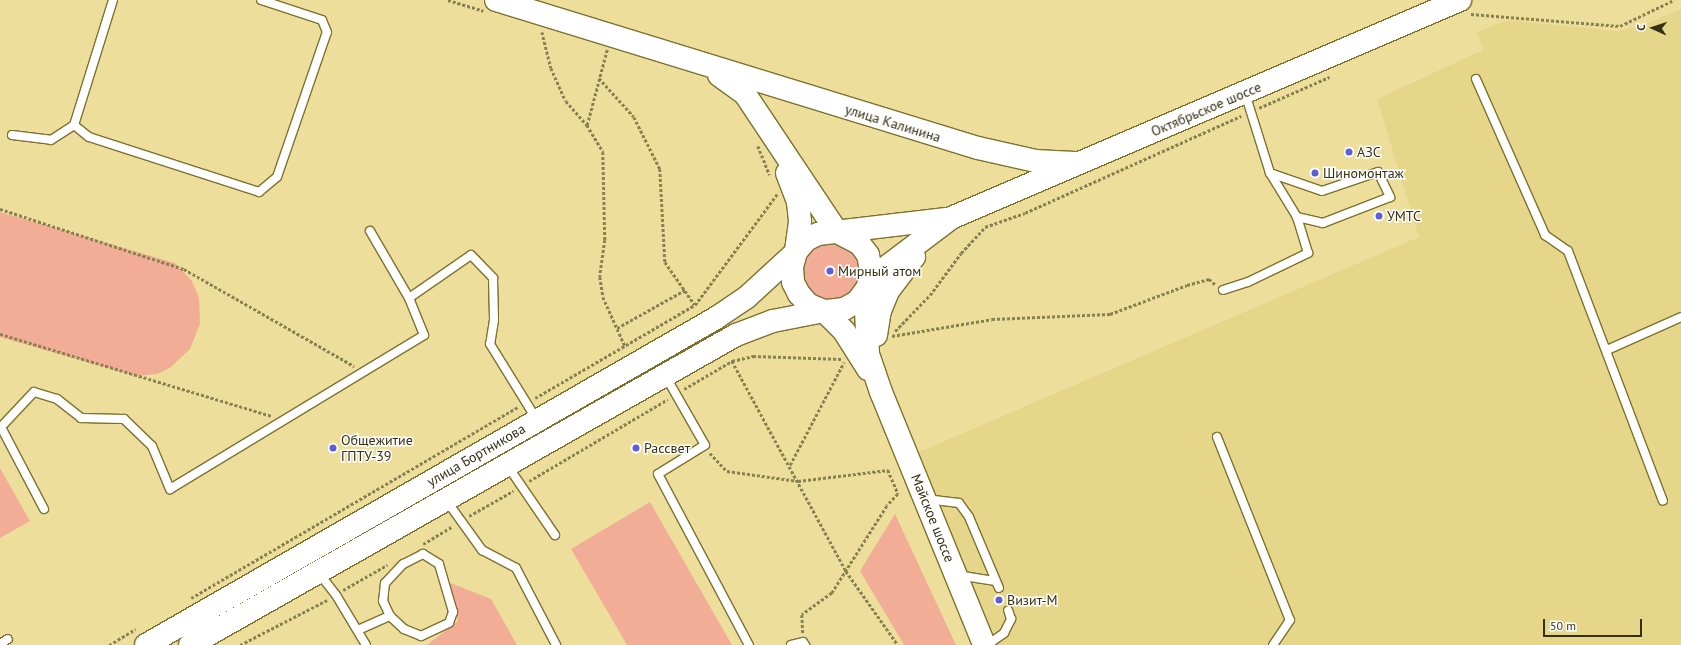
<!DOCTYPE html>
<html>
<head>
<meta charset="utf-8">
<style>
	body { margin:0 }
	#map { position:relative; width:1681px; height:645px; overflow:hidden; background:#eddf9b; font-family:"PT Sans",sans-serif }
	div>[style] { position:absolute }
	.built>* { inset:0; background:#e6d689 }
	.green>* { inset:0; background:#f2ad97 }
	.round { border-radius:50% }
	.path>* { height:2.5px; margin-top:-1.25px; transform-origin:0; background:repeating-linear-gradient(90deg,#8a8152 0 3px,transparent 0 5px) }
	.roads { filter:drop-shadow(1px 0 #7e712e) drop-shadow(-1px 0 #7e712e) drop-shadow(0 1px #7e712e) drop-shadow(0 -1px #7e712e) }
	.lane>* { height:8px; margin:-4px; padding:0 4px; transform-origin:4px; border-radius:4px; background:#fff }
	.secondary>* { height:22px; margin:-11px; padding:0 11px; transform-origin:11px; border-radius:11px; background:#fff }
	.dots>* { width:11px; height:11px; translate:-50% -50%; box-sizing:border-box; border:2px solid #fff; border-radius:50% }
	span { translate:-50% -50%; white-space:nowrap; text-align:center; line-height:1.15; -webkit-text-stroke:3px #fff; paint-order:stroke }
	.street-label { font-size:14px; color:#353014 }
	.poi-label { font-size:14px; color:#353014 }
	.left { translate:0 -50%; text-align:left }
	.north { position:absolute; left:1633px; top:8px; width:40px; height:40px; -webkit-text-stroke:3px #fff; paint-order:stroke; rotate:273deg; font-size:11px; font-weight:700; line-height:16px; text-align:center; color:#353014 }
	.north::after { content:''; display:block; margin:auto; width:14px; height:18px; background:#353014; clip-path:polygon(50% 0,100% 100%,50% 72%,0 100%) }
	.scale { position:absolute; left:1543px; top:619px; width:99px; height:18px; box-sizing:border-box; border:2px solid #353014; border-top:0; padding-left:5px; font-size:12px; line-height:14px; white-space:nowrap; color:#353014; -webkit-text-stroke:3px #fff; paint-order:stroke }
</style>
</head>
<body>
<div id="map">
	<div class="built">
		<div style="clip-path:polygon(1681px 9px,1681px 645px,994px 645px,912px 455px,1419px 237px,1377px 99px,1483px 50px,1477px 32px,1507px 20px,1617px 31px,1648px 23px)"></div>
	</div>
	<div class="green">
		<div style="clip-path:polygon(0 212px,175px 263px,192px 281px,199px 298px,200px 324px,190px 349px,170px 368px,157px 374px,136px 376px,0 337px)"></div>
		<div class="round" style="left:803px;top:243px;width:58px;height:58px"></div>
		<div style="clip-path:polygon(0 468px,30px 521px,0 538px)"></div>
		<div style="clip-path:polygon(650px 502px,732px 645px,627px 645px,571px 549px)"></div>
		<div style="clip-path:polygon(895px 514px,956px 645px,904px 645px,860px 571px)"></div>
		<div style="clip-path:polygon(448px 582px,491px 599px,517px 645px,427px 645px,458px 621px)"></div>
	</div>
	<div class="path">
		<div style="left:448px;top:0;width:37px;rotate:17deg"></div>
		<div style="left:1471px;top:14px;width:149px;rotate:4.6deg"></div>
		<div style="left:1620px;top:26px;width:60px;rotate:-25.7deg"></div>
		<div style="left:542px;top:32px;width:37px;rotate:76deg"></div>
		<div style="left:551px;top:68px;width:36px;rotate:66deg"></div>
		<div style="left:566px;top:101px;width:32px;rotate:49deg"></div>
		<div style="left:587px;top:125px;width:31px;rotate:59deg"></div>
		<div style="left:603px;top:152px;width:88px;rotate:88.7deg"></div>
		<div style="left:605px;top:240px;width:37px;rotate:98deg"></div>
		<div style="left:600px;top:277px;width:20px;rotate:81deg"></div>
		<div style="left:603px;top:297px;width:54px;rotate:65.8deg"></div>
		<div style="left:599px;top:78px;width:52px;rotate:48.1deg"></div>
		<div style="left:634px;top:117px;width:58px;rotate:63.4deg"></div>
		<div style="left:660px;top:169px;width:93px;rotate:86.9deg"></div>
		<div style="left:665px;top:262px;width:52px;rotate:55.1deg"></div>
		<div style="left:1259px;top:108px;width:77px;rotate:-23.9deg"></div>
		<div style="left:587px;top:125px;width:78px;rotate:-75.1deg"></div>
		<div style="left:758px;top:146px;width:31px;rotate:68deg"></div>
		<div style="left:0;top:209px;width:194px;rotate:18.1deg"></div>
		<div style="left:184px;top:269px;width:196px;rotate:29.7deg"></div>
		<div style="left:617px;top:328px;width:78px;rotate:-29.2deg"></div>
		<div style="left:895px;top:331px;width:50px;rotate:-45.8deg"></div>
		<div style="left:930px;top:295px;width:52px;rotate:-53.6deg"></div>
		<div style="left:961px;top:253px;width:35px;rotate:-47deg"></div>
		<div style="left:985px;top:227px;width:42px;rotate:-19.3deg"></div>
		<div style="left:1025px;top:213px;width:237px;rotate:-24.2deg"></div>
		<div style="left:0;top:334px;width:283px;rotate:16.8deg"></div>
		<div style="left:892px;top:336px;width:101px;rotate:-9.6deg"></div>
		<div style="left:992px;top:319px;width:118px;rotate:-2.4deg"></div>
		<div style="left:1110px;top:314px;width:82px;rotate:-20.6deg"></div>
		<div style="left:1187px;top:285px;width:23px;rotate:-15deg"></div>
		<div style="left:1209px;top:279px;width:9px;rotate:41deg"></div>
		<div style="left:732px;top:361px;width:239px;rotate:61.5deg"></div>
		<div style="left:846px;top:571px;width:90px;rotate:54.9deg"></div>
		<div style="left:684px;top:389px;width:56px;rotate:-30.3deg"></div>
		<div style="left:732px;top:361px;width:22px;rotate:-13deg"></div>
		<div style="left:753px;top:356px;width:88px;rotate:2deg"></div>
		<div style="left:535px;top:398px;width:185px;rotate:-30.2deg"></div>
		<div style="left:695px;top:305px;width:138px;rotate:-53.5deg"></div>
		<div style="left:710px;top:453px;width:25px;rotate:47deg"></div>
		<div style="left:727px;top:471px;width:72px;rotate:8deg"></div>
		<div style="left:798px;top:481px;width:91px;rotate:-7deg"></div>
		<div style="left:888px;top:470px;width:26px;rotate:67deg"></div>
		<div style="left:898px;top:494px;width:16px;rotate:133deg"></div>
		<div style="left:887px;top:506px;width:103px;rotate:122.3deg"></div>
		<div style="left:832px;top:593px;width:37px;rotate:144deg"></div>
		<div style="left:802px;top:615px;width:19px;rotate:87deg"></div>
		<div style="left:790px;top:465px;width:116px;rotate:-62.3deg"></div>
		<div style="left:529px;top:481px;width:161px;rotate:-30.5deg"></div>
		<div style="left:469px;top:516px;width:51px;rotate:-29.6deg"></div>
		<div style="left:423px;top:544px;width:35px;rotate:-31deg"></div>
		<div style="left:343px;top:590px;width:51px;rotate:-29.6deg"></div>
		<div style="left:191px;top:598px;width:379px;rotate:-30.3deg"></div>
		<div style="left:109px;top:645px;width:31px;rotate:-31deg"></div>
		<div style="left:240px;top:645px;width:98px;rotate:-27.3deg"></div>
	</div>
	<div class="roads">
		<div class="lane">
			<div style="left:113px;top:0;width:131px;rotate:107.3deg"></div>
			<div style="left:74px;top:125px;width:19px;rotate:39deg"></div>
			<div style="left:89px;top:137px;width:179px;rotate:17.9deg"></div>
			<div style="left:259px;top:192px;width:23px;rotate:-40deg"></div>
			<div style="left:277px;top:177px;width:153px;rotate:-71deg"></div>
			<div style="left:327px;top:32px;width:13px;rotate:-113deg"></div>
			<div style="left:322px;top:20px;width:64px;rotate:-161.8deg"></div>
			<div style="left:1476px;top:79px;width:171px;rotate:66.1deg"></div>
			<div style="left:1545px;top:235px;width:28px;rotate:35deg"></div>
			<div style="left:1568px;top:251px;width:267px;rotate:69.2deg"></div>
			<div style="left:12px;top:135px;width:39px;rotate:7deg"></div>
			<div style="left:51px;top:140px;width:27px;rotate:-33deg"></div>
			<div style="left:1270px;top:173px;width:55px;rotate:19.1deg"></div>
			<div style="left:1322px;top:191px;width:59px;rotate:-18.7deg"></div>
			<div style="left:1378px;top:172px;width:28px;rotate:64deg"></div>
			<div style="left:1390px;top:197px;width:72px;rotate:158.8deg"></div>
			<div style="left:1323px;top:223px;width:27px;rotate:-167deg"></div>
			<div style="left:370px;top:231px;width:78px;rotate:59.8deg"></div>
			<div style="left:1223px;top:290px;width:26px;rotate:-18deg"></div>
			<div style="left:1248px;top:282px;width:67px;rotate:-25.8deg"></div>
			<div style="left:1308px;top:253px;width:38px;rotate:-107deg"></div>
			<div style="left:1297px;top:217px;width:52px;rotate:-121.5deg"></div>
			<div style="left:1270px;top:173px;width:84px;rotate:-107.4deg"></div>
			<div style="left:1607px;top:350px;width:81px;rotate:-24deg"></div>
			<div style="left:666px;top:377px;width:78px;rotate:60.2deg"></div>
			<div style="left:705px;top:445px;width:55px;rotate:148.3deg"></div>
			<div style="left:658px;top:474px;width:194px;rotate:62deg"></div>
			<div style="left:1217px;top:437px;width:197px;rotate:68.3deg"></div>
			<div style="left:1290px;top:620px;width:30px;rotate:124deg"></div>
			<div style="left:507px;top:465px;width:85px;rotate:55.6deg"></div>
			<div style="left:926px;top:499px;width:33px;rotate:7deg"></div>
			<div style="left:959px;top:503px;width:17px;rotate:54deg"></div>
			<div style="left:969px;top:517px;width:77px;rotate:67.1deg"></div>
			<div style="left:446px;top:500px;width:62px;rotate:54.2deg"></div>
			<div style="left:482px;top:550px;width:38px;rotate:28deg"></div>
			<div style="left:516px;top:568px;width:87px;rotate:62.5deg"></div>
			<div style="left:44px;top:509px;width:93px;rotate:-117.7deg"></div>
			<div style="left:1px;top:427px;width:48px;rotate:-46.7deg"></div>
			<div style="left:34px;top:392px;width:24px;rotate:17deg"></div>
			<div style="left:57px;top:399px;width:31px;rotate:38deg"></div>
			<div style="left:81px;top:418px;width:43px;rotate:1.3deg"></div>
			<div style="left:124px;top:419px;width:39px;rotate:44deg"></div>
			<div style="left:152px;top:446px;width:47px;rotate:67.3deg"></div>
			<div style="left:170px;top:489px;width:297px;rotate:-31.2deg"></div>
			<div style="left:424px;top:335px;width:40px;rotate:-112deg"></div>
			<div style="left:409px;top:298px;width:75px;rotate:-34.7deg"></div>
			<div style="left:471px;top:255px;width:32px;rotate:46deg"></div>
			<div style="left:493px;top:278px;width:42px;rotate:88.6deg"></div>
			<div style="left:494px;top:320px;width:24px;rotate:99deg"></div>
			<div style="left:490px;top:344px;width:89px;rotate:58.3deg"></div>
			<div style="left:318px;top:572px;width:29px;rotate:52deg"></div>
			<div style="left:336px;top:595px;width:58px;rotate:59deg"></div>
			<div style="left:957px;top:575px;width:39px;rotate:9deg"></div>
			<div style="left:358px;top:630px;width:35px;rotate:-24deg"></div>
			<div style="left:390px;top:616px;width:19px;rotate:43deg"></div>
			<div style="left:404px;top:629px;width:18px;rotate:22deg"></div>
			<div style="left:421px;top:636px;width:31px;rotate:-25deg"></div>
			<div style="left:449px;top:623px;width:12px;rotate:-70deg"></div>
			<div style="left:453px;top:612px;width:50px;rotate:-106.3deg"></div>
			<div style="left:439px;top:564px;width:19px;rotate:-148deg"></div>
			<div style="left:423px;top:554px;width:22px;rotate:153deg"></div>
			<div style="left:403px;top:564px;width:26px;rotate:133deg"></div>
			<div style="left:385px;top:583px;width:18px;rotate:96deg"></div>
			<div style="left:383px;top:601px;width:17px;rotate:65deg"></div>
			<div style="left:0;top:644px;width:9px;rotate:-32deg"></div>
			<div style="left:791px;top:645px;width:12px;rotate:-14deg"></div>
			<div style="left:803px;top:642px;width:4px;rotate:56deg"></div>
			<div style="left:987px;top:645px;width:21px;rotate:-35deg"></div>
			<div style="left:1004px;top:633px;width:16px;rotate:-63deg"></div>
			<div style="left:1011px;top:619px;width:9px;rotate:-108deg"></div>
		</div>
		<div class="secondary">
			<div style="left:496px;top:0;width:504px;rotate:17.07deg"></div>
			<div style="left:978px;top:148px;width:58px;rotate:12.8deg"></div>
			<div style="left:1035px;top:161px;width:40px;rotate:2.9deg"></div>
			<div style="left:719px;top:75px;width:32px;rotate:36deg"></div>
			<div style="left:745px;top:94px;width:166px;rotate:56.3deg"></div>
			<div style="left:787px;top:173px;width:31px;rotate:69deg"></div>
			<div style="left:798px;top:202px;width:20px;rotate:84deg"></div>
			<div style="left:800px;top:222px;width:30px;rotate:98deg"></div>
			<div style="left:837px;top:232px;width:25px;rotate:27deg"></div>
			<div style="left:859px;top:243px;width:15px;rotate:53deg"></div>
			<div style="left:868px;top:255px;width:15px;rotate:79deg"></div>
			<div style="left:871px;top:270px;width:17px;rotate:100deg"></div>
			<div style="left:868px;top:287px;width:17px;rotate:126deg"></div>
			<div style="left:858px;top:301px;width:16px;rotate:150deg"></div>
			<div style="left:844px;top:309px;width:20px;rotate:174deg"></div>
			<div style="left:824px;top:311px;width:16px;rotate:-158deg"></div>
			<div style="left:809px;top:305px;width:15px;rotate:-132deg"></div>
			<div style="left:799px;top:294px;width:13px;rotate:-117deg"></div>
			<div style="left:793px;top:282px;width:15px;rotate:-94deg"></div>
			<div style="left:792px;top:267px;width:16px;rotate:-75deg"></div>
			<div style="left:796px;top:252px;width:16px;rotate:-50deg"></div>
			<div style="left:806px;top:240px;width:13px;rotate:-27deg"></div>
			<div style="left:818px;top:234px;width:129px;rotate:-6.7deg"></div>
			<div style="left:868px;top:287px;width:21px;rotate:-51deg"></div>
			<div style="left:881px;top:271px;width:88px;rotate:-37.1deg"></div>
			<div style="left:951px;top:218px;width:554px;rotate:-23.19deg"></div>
			<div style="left:868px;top:287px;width:23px;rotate:95deg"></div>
			<div style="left:866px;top:310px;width:44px;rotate:87.4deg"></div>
			<div style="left:868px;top:354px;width:40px;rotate:71.1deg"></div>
			<div style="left:881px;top:392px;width:273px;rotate:67.8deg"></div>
			<div style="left:824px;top:311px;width:28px;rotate:45deg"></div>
			<div style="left:844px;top:331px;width:45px;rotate:57.7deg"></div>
			<div style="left:876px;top:335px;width:24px;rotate:-81deg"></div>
			<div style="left:880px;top:311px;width:22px;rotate:-68deg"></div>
			<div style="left:888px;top:291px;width:43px;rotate:-52.6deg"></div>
			<div style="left:146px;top:645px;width:657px;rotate:-29.84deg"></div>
			<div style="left:716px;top:318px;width:36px;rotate:-34deg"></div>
			<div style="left:746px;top:298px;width:68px;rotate:-42.6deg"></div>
			<div style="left:190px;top:645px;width:628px;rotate:-29.59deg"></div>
			<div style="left:736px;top:335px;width:40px;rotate:-21deg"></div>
			<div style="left:773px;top:321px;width:52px;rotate:-11.1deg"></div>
		</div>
	</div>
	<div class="dots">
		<div style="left:1349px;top:152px;background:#5d5fd7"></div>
		<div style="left:1315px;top:173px;background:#5d5fd7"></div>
		<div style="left:1379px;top:216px;background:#5d5fd7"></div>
		<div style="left:830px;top:271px;background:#5d5fd7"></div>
		<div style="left:333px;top:448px;background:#5d5fd7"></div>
		<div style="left:636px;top:448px;background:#5d5fd7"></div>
		<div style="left:999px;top:600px;background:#5d5fd7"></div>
	</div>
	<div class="street-label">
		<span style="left:1206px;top:109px;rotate:-23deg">Октябрьское шоссе</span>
		<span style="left:893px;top:123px;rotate:17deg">улица Калинина</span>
		<span style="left:476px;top:455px;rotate:-30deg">улица Бортникова</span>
		<span style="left:933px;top:518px;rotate:68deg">Майское шоссе</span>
	</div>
	<div class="poi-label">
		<span class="left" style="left:1357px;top:152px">АЗС</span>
		<span class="left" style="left:1323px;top:173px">Шиномонтаж</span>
		<span class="left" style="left:1387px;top:216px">УМТС</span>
		<span class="left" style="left:838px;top:271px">Мирный атом</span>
		<span class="left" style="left:341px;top:448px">Общежитие<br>ГПТУ-39</span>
		<span class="left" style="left:644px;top:448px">Рассвет</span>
		<span class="left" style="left:1007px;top:600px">Визит-М</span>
	</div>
	<div class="north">С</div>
	<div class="scale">50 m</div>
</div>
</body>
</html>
